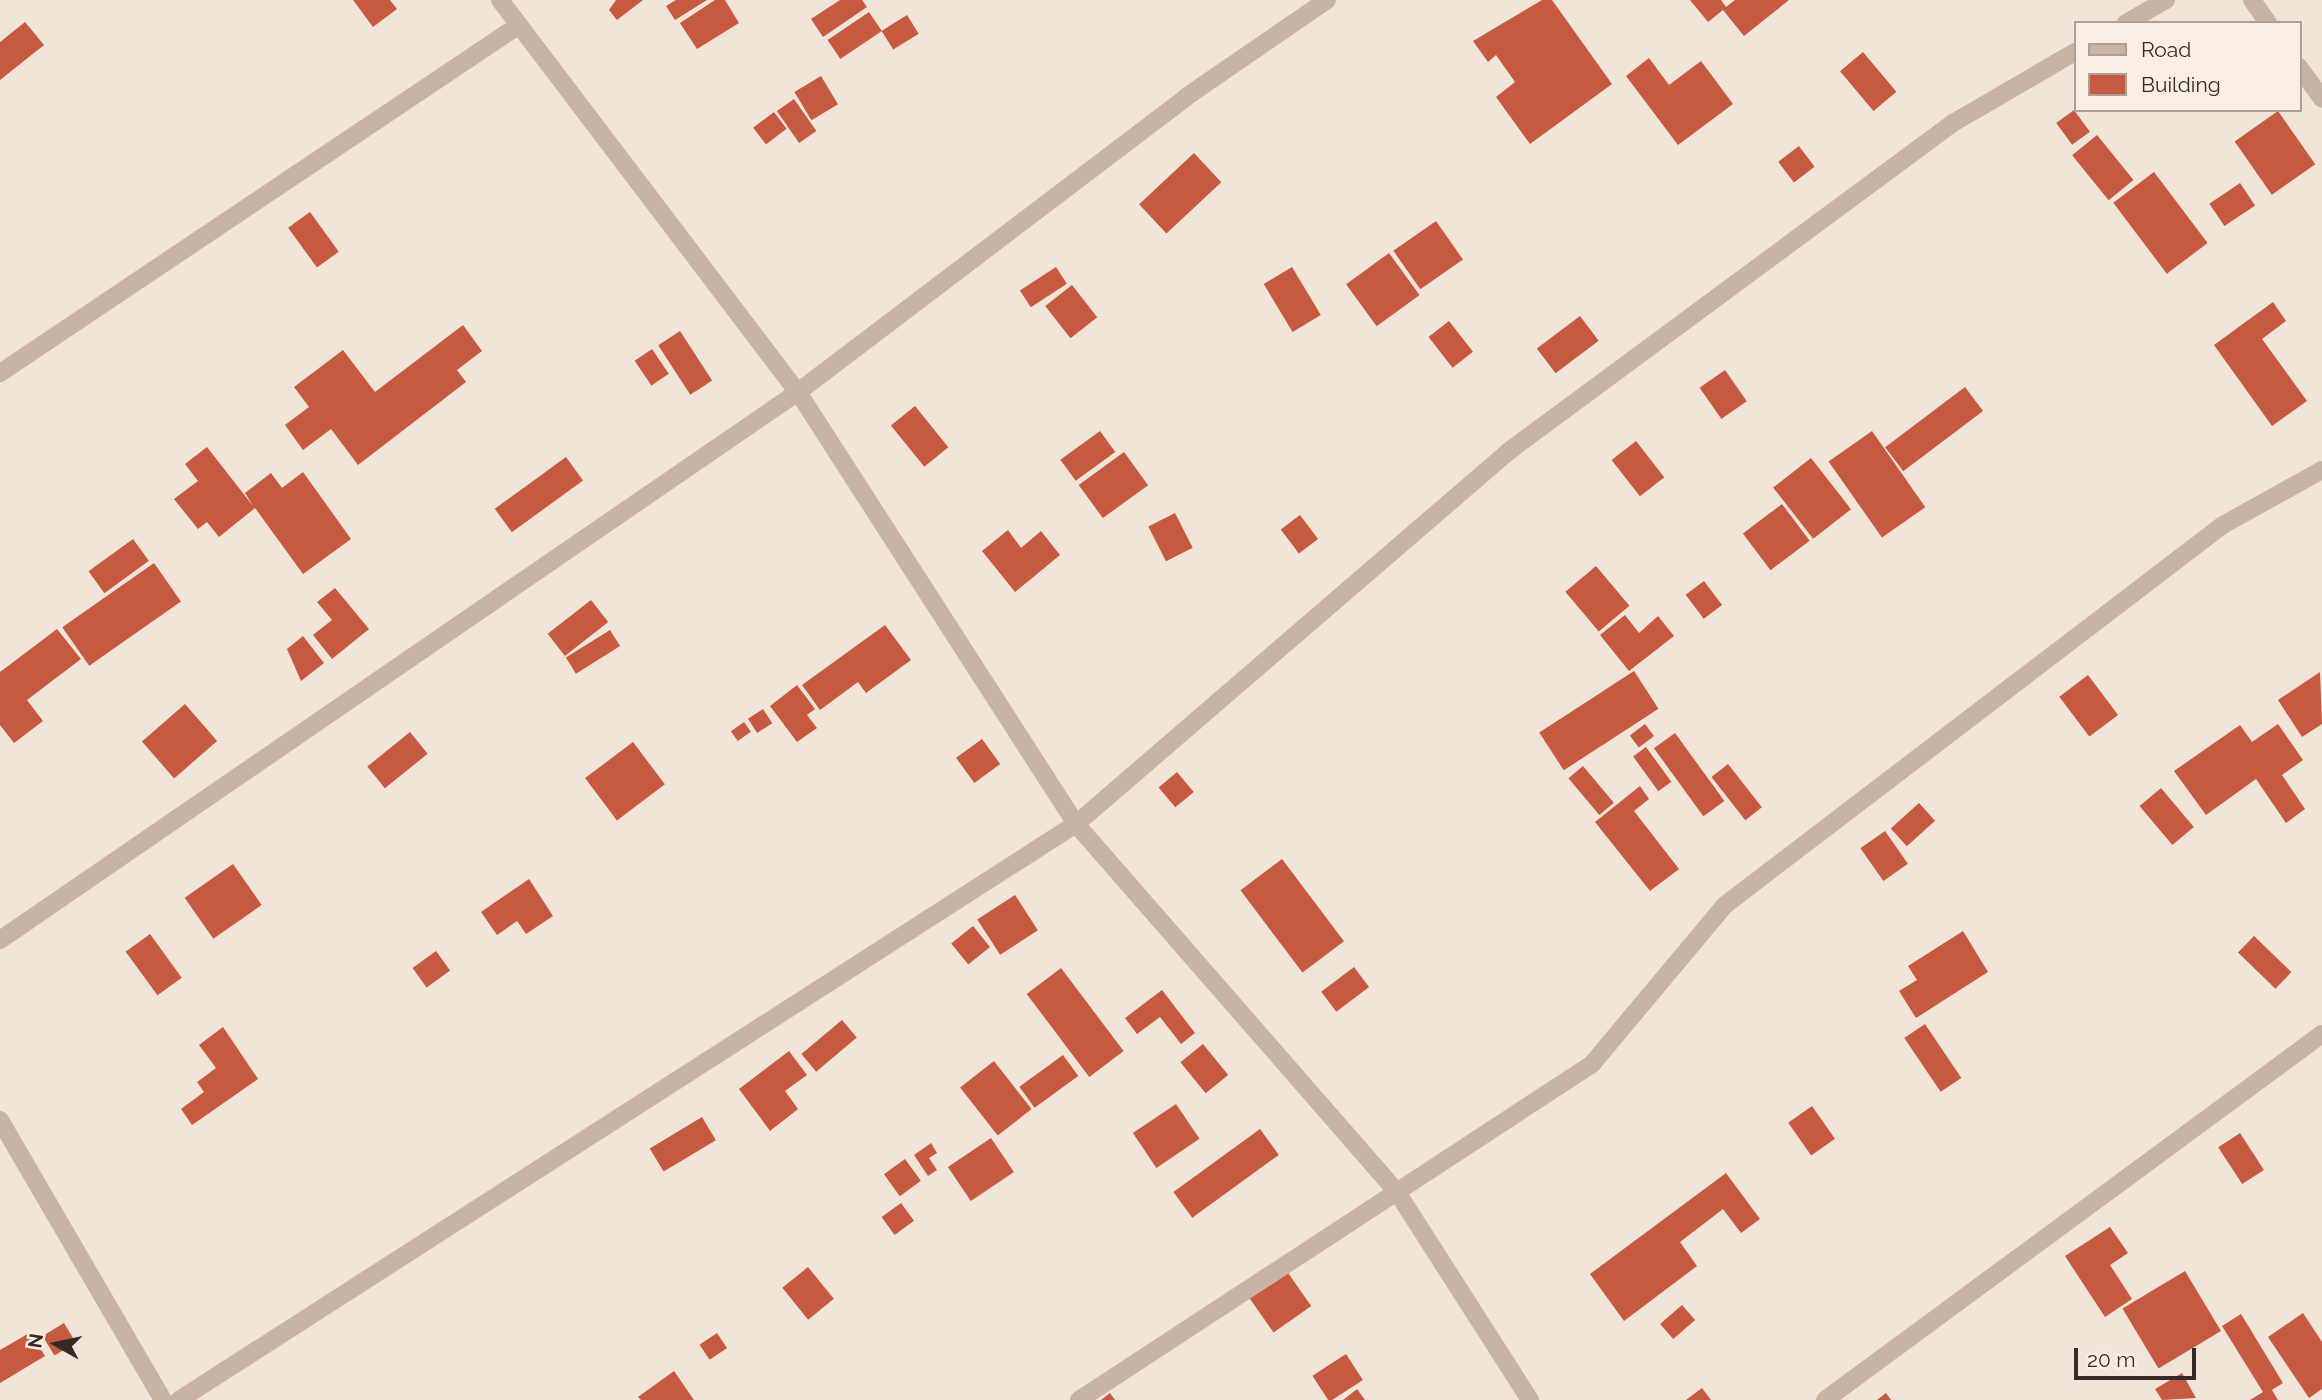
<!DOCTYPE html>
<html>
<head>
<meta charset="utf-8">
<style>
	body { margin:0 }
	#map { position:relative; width:2322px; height:1400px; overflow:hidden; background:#f1e4d8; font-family:Raleway,sans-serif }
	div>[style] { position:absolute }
	.building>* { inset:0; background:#c65a41; transform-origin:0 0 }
	.minor>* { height:18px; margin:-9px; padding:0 9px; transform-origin:9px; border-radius:9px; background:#c9b3a4 }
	span { translate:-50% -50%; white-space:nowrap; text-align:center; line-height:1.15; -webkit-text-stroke:7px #f9eee4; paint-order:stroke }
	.legend { position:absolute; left:2074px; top:21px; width:228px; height:91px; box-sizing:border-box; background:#f9eee4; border:2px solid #aaa098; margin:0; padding:9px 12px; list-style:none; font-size:21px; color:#342a26 }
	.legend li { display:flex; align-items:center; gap:14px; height:35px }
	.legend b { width:35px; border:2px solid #aaa098 }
	.north { position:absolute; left:21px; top:1309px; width:70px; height:70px; -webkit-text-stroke:5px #f9eee4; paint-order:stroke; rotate:279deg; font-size:19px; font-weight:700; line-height:28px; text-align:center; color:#342a26 }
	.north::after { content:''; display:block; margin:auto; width:24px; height:32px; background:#342a26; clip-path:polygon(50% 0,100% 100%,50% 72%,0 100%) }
	.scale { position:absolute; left:2074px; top:1348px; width:122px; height:32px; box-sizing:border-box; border:4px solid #342a26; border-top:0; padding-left:9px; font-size:21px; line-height:24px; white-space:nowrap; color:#342a26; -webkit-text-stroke:5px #f9eee4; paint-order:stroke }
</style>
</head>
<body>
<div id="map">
	<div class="building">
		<div style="clip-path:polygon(353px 0,390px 0,397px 9px,373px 27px)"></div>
		<div style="clip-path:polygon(616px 0,643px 0,617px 20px,609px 10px)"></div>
		<div style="clip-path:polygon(676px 0,707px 0,675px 20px,666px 6px)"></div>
		<div style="clip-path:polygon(715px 0,725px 0,739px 23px,697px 49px,680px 23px)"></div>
		<div style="clip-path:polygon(840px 0,862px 0,867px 7px,823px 37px,811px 19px)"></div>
		<div style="clip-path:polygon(1542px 0,1552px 0,1612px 84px,1530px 144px,1496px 97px,1515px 82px,1496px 55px,1488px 62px,1473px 41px)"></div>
		<div style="clip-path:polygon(1690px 0,1721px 0,1726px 7px,1735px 0,1789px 0,1744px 36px,1723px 10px,1708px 22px)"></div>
		<div style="left:869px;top:12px;width:23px;height:50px;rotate:56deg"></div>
		<div style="left:907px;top:15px;width:22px;height:30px;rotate:58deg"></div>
		<div style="clip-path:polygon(25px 22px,44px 45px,0 80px,0 42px)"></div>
		<div style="left:1863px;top:52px;width:52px;height:30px;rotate:50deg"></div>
		<div style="clip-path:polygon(1649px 58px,1669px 85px,1701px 61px,1733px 104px,1678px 145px,1626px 76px)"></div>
		<div style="left:821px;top:76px;width:33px;height:31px;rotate:59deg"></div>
		<div style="left:794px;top:99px;width:39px;height:21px;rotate:55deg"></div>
		<div style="left:2074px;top:110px;width:27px;height:22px;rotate:54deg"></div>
		<div style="left:2278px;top:111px;width:65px;height:53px;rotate:55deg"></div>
		<div style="left:774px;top:112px;width:21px;height:26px;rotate:53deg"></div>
		<div style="left:2097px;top:135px;width:58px;height:32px;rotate:51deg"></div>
		<div style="left:1799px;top:146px;width:26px;height:26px;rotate:53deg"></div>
		<div style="left:1194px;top:153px;width:40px;height:75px;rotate:47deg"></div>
		<div style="left:2154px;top:172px;width:89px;height:51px;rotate:53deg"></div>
		<div style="left:2240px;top:183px;width:27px;height:37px;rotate:56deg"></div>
		<div style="left:310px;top:212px;width:49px;height:27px;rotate:54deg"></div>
		<div style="left:1436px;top:221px;width:47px;height:52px;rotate:55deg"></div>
		<div style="left:1389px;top:253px;width:52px;height:53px;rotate:54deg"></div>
		<div style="left:1056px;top:267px;width:20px;height:43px;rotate:57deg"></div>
		<div style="left:1292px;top:267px;width:56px;height:33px;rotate:59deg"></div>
		<div style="left:1072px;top:285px;width:41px;height:34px;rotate:52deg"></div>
		<div style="clip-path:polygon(2273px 302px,2286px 321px,2262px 339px,2307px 401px,2272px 426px,2214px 345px)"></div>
		<div style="left:1580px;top:316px;width:31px;height:54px;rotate:53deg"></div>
		<div style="left:1449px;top:321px;width:39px;height:26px;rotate:52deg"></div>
		<div style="clip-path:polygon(463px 325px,482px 351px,457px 370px,466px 382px,358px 465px,331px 429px,303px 450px,285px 425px,309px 407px,294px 387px,343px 350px,375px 392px)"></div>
		<div style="left:680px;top:331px;width:59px;height:26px;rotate:57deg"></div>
		<div style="left:652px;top:349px;width:30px;height:21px;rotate:56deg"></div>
		<div style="left:1725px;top:370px;width:38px;height:31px;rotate:55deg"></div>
		<div style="left:1965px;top:387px;width:30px;height:100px;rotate:53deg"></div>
		<div style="left:915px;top:406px;width:53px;height:31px;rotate:51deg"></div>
		<div style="left:1100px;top:431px;width:26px;height:49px;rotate:54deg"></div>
		<div style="left:1872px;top:431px;width:93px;height:53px;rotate:55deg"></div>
		<div style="left:1636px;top:441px;width:46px;height:31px;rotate:52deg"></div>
		<div style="clip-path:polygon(207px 447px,253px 506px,245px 493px,271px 473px,282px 488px,303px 472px,351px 539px,303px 574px,255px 508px,219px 537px,207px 522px,198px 529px,174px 499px,198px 481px,185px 464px)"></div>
		<div style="left:1124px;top:452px;width:41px;height:56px;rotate:54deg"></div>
		<div style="left:566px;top:457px;width:29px;height:88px;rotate:54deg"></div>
		<div style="left:1811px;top:458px;width:65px;height:48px;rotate:52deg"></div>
		<div style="left:1782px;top:504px;width:46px;height:49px;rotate:53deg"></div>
		<div style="left:1175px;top:513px;width:39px;height:30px;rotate:63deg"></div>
		<div style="left:1300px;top:515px;width:30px;height:24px;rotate:53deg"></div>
		<div style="clip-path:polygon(1008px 530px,1021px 548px,1041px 531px,1060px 555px,1015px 592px,982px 551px)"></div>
		<div style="left:133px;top:539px;width:27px;height:55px;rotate:54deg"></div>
		<div style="left:154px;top:563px;width:47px;height:112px;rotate:55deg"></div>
		<div style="left:1596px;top:566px;width:52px;height:40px;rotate:50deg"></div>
		<div style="left:1704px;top:581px;width:30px;height:23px;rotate:53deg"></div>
		<div style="clip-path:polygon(335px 588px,369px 629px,332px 659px,313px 635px,332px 620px,317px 602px)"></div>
		<div style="left:591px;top:600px;width:28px;height:55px;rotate:52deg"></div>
		<div style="clip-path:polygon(1625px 615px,1639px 633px,1658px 616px,1674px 636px,1629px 671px,1600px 635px)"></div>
		<div style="clip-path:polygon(885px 625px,911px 660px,866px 693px,858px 682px,820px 710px,802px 685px)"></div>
		<div style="clip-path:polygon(57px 629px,81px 659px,27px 700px,43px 721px,14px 743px,0 725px,0 672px)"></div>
		<div style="left:610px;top:630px;width:19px;height:52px;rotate:58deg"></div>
		<div style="clip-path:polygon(303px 636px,324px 663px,301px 681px,287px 649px)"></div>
		<div style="left:1634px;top:671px;width:45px;height:113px;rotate:57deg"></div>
		<div style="clip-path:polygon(2320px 672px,2322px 724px,2302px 737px,2278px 700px)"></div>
		<div style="left:2088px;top:675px;width:50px;height:36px;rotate:53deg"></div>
		<div style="clip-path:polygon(797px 685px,815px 709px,807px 715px,817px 728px,797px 742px,770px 706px)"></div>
		<div style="left:185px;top:704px;width:49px;height:57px;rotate:49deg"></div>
		<div style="left:763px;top:709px;width:17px;height:18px;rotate:57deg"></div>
		<div style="left:744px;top:722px;width:12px;height:16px;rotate:55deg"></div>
		<div style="left:1645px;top:724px;width:15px;height:19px;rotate:53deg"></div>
		<div style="clip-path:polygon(2278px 724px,2303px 760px,2282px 775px,2305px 809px,2286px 823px,2256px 779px,2206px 815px,2174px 771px,2240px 725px,2252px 742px)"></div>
		<div style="left:410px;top:732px;width:28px;height:55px;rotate:51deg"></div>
		<div style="left:1675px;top:733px;width:84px;height:26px;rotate:54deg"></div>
		<div style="left:982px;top:739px;width:31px;height:32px;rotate:54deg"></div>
		<div style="left:633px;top:742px;width:53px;height:60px;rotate:53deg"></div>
		<div style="left:1646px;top:747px;width:43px;height:16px;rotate:54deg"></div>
		<div style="left:1728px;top:764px;width:55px;height:21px;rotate:52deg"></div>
		<div style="left:1583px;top:766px;width:48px;height:19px;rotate:50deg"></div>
		<div style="left:1177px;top:772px;width:26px;height:24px;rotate:50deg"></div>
		<div style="clip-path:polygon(1640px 786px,1649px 799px,1634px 811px,1679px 869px,1650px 891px,1595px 822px)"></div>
		<div style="left:2161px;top:788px;width:51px;height:28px;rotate:50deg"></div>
		<div style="left:1919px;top:803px;width:24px;height:38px;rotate:48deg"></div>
		<div style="left:1885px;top:831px;width:40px;height:30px;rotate:55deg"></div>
		<div style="left:1282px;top:859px;width:103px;height:52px;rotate:53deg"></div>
		<div style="left:233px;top:864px;width:50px;height:59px;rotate:55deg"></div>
		<div style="clip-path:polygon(529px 879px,553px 916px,526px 934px,517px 921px,497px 935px,481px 912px)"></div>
		<div style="left:1015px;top:895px;width:42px;height:45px;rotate:57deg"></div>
		<div style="left:973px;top:926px;width:27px;height:28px;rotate:51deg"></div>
		<div style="clip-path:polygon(1963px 931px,1988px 972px,1916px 1018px,1899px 991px,1917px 980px,1908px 966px)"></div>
		<div style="left:150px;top:934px;width:54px;height:30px;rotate:54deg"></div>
		<div style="left:2254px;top:936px;width:52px;height:23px;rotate:44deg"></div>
		<div style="left:436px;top:951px;width:24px;height:29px;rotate:54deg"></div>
		<div style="left:1354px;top:967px;width:25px;height:41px;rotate:53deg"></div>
		<div style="left:1061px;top:968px;width:104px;height:43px;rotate:53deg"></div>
		<div style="clip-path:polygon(1162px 990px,1195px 1033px,1181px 1044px,1160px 1017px,1137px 1034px,1125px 1018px)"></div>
		<div style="left:842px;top:1020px;width:23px;height:53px;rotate:50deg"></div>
		<div style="left:1925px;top:1024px;width:65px;height:25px;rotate:56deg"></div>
		<div style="clip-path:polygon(223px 1027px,258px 1079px,192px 1125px,181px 1109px,204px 1092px,197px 1082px,216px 1068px,199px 1045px)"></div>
		<div style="left:1203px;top:1044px;width:40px;height:29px;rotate:51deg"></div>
		<div style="clip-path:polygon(789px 1051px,807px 1075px,785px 1091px,798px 1109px,770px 1131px,739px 1089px)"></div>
		<div style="left:1063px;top:1055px;width:26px;height:54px;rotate:54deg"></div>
		<div style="left:994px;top:1061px;width:61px;height:43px;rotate:52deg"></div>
		<div style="left:1176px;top:1104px;width:42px;height:52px;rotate:56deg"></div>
		<div style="left:1812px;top:1106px;width:40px;height:29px;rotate:55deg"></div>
		<div style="left:702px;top:1117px;width:27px;height:61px;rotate:59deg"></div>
		<div style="left:1260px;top:1129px;width:32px;height:107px;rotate:54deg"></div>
		<div style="left:2240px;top:1133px;width:44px;height:26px;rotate:57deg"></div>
		<div style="left:991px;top:1138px;width:41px;height:52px;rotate:56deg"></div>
		<div style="clip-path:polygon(931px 1143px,937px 1153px,929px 1158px,937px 1170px,928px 1176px,914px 1155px)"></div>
		<div style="left:905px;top:1159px;width:27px;height:26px;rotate:54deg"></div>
		<div style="clip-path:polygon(1726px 1173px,1760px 1219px,1741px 1233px,1723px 1209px,1680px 1242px,1697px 1266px,1624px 1321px,1590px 1274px)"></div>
		<div style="left:901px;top:1203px;width:22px;height:24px;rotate:54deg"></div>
		<div style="clip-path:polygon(2110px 1227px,2128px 1253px,2110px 1265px,2132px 1299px,2105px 1317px,2065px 1256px)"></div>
		<div style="left:808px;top:1267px;width:41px;height:33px;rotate:51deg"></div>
		<div style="left:1286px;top:1270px;width:44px;height:46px;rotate:55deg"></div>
		<div style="left:2185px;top:1271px;width:70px;height:73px;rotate:59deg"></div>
		<div style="left:1682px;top:1305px;width:20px;height:29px;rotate:49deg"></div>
		<div style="clip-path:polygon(2303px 1313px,2322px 1342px,2322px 1389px,2309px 1398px,2268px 1337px)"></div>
		<div style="clip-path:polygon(2241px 1314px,2283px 1383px,2272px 1390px,2278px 1400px,2250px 1400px,2263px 1392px,2222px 1326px)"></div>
		<div style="left:64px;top:1323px;width:23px;height:25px;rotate:59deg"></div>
		<div style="clip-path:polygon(31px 1332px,45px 1356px,0 1383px,0 1350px)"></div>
		<div style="left:717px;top:1333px;width:18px;height:21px;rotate:56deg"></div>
		<div style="left:1346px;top:1354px;width:31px;height:40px;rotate:57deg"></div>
		<div style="clip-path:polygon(674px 1371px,694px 1400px,641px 1400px,638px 1397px)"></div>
		<div style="clip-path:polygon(2182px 1373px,2196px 1398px,2162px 1400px,2155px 1389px)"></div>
		<div style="clip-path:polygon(1702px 1388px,1711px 1400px,1686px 1400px)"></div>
		<div style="clip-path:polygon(1357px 1389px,1365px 1400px,1343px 1400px)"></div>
		<div style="clip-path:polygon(1110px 1393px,1115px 1400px,1101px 1400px)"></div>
		<div style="clip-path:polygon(1886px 1393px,1891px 1400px,1877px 1400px)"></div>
	</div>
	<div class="minor">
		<div style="left:500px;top:0;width:492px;rotate:52.8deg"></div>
		<div style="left:798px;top:392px;width:514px;rotate:57.24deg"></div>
		<div style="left:1076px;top:824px;width:488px;rotate:48.9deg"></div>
		<div style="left:1397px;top:1192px;width:247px;rotate:57.4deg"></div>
		<div style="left:2252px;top:0;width:28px;rotate:55deg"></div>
		<div style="left:2126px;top:23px;width:46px;rotate:-29.9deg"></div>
		<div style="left:2299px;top:67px;width:39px;rotate:54deg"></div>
		<div style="left:0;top:373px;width:625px;rotate:-33.84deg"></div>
		<div style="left:0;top:940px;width:968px;rotate:-34.48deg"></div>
		<div style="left:798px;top:392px;width:487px;rotate:-37.2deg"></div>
		<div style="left:1186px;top:97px;width:171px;rotate:-34.5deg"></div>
		<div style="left:0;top:1120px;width:324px;rotate:59.8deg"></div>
		<div style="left:179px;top:1400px;width:1066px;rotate:-32.71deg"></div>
		<div style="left:1076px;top:824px;width:572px;rotate:-40.74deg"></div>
		<div style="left:1509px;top:451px;width:552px;rotate:-36.45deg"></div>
		<div style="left:1953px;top:123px;width:141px;rotate:-30.2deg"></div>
		<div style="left:1079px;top:1400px;width:613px;rotate:-33.22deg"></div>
		<div style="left:1592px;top:1064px;width:207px;rotate:-50.1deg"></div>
		<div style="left:1725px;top:905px;width:626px;rotate:-37.35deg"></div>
		<div style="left:2223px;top:525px;width:113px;rotate:-29.1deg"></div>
		<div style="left:1825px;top:1400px;width:617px;rotate:-36.37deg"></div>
	</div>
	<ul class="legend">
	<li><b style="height:9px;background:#c9b3a4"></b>Road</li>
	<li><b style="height:19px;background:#c65a41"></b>Building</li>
	</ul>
	<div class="north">N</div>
	<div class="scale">20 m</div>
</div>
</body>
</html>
